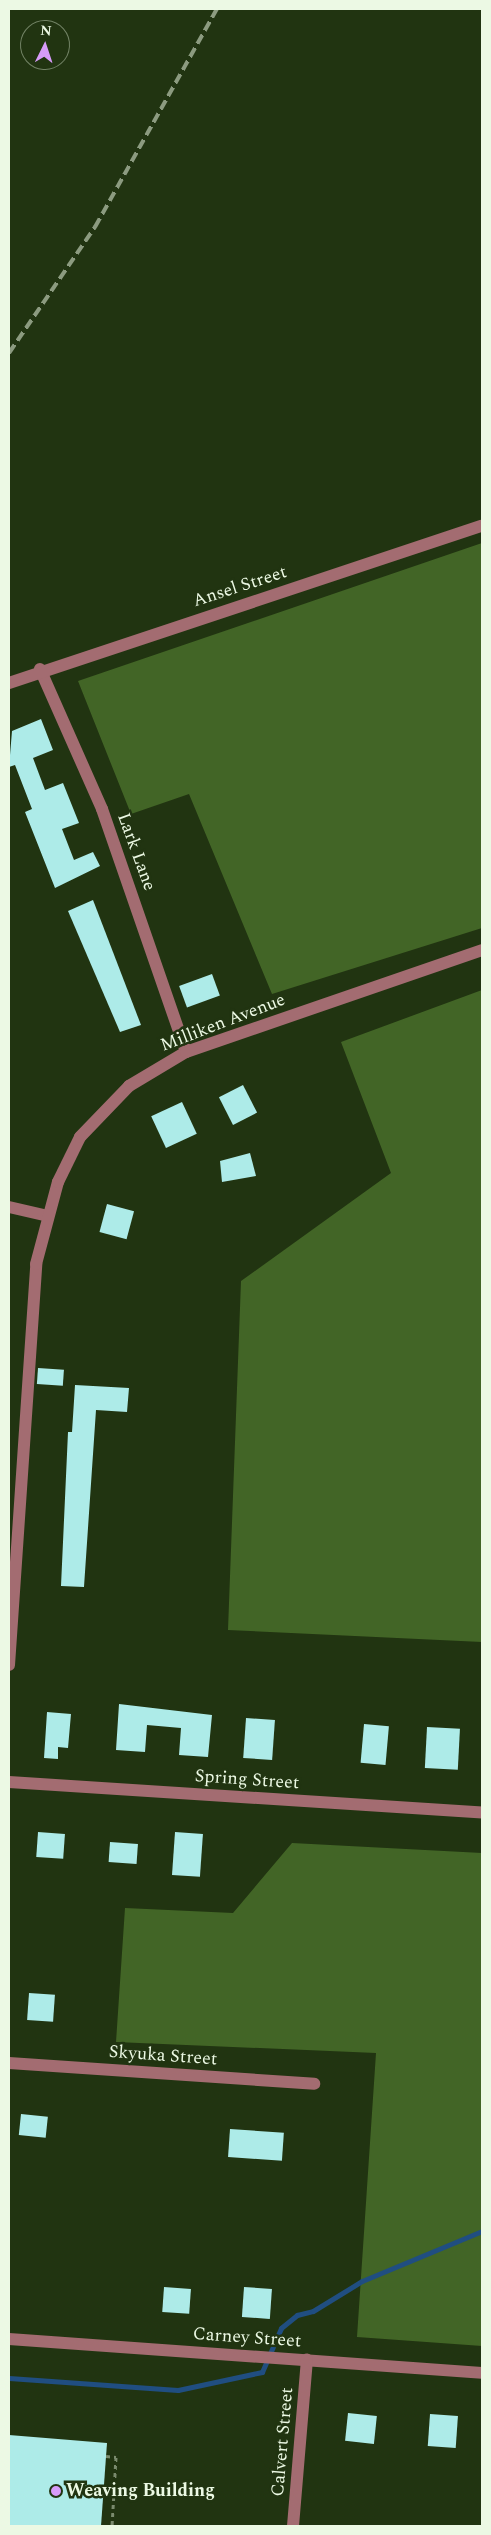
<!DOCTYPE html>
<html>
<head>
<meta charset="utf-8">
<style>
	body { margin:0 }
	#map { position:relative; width:491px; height:2535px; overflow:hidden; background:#213411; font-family:Spectral,serif }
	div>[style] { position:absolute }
	.forest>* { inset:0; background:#426526 }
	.stream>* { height:5px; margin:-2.5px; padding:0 2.5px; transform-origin:2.5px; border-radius:2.5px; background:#204e81 }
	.building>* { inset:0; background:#adebe8; transform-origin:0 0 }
	.path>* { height:3px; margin-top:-1.5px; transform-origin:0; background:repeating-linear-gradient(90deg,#7a8a6d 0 4px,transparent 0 8px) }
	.minor>* { height:12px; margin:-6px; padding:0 6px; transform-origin:6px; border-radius:6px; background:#a36c71 }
	.rail>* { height:4px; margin-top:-2px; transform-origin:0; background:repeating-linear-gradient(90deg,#8c9b80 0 10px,transparent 0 15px) }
	.dots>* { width:14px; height:14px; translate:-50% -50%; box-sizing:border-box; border:2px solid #213411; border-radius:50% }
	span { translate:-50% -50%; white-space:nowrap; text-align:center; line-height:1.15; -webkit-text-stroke:5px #213411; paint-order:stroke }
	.street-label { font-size:18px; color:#ecf9e4 }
	.poi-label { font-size:18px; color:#ecf9e4; font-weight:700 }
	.left { translate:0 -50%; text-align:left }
	.frame { position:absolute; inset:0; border:10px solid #ecf9e4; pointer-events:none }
	.north { position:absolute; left:20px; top:20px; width:50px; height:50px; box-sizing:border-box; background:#213411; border:1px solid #728365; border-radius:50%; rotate:4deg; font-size:14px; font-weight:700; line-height:20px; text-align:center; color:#ecf9e4 }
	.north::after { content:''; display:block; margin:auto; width:18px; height:22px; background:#d79bf9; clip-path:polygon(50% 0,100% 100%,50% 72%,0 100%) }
</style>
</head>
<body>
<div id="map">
	<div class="forest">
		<div style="clip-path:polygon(482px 543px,482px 928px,272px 994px,189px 794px,131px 814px,78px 681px)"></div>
		<div style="clip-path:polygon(482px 990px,482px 1642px,228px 1630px,241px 1281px,391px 1173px,341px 1042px)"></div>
		<div style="clip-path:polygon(292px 1843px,482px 1853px,482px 2346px,357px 2337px,376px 2053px,116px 2042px,125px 1908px,233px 1913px)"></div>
	</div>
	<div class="stream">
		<div style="left:9px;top:2378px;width:169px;rotate:4.1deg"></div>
		<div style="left:178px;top:2390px;width:86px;rotate:-12.1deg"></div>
		<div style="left:262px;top:2372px;width:48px;rotate:-66.6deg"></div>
		<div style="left:281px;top:2328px;width:21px;rotate:-39deg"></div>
		<div style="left:297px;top:2315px;width:16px;rotate:-14deg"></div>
		<div style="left:313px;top:2311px;width:57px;rotate:-31.5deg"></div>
		<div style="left:362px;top:2281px;width:130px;rotate:-22.6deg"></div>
	</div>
	<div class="building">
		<div style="clip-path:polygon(41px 719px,53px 750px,33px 758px,45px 790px,63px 783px,79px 823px,62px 829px,74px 860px,93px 852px,100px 866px,55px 888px,25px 812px,32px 809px,15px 765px,9px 767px,12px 731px)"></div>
		<div style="clip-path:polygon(93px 900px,141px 1025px,120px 1032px,68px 911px)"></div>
		<div style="left:212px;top:974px;width:23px;height:35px;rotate:70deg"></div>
		<div style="left:243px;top:1085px;width:31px;height:27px;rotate:63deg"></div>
		<div style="left:182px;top:1102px;width:35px;height:34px;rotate:65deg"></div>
		<div style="clip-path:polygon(250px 1153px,256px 1176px,222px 1182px,220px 1161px)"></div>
		<div style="left:107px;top:1204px;width:28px;height:29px;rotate:15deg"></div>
		<div style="left:38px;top:1368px;width:26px;height:16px;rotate:4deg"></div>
		<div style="clip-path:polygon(75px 1385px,129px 1388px,127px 1412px,96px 1410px,84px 1587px,61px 1586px,68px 1432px,72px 1432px)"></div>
		<div style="clip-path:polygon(119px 1704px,212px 1715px,208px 1757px,179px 1755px,181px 1728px,147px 1725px,145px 1752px,116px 1750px)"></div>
		<div style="clip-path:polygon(47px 1712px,71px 1714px,68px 1748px,58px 1747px,58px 1759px,44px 1758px)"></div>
		<div style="left:246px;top:1718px;width:29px;height:40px;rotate:4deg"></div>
		<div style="left:364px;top:1724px;width:25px;height:39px;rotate:5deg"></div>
		<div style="left:427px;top:1727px;width:33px;height:41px;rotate:3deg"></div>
		<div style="left:38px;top:1832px;width:27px;height:25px;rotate:4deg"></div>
		<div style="left:175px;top:1832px;width:28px;height:43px;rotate:4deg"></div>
		<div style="left:110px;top:1842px;width:28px;height:20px;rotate:4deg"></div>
		<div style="left:29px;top:1993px;width:26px;height:27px;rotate:4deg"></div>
		<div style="left:21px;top:2114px;width:27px;height:21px;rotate:6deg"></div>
		<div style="left:230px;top:2129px;width:54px;height:28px;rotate:4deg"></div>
		<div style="left:164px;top:2287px;width:27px;height:25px;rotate:4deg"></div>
		<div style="left:244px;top:2287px;width:28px;height:30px;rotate:4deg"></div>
		<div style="left:348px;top:2413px;width:29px;height:28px;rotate:6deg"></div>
		<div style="left:430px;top:2414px;width:28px;height:32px;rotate:4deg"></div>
		<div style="clip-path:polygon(9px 2435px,107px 2443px,101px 2526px,9px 2526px)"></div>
	</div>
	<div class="path">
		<div style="left:106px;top:2456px;width:10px;rotate:6deg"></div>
		<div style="left:116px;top:2457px;width:69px;rotate:93.3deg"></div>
	</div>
	<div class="minor">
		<div style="left:40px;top:669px;width:153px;rotate:66.1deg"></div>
		<div style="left:102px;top:809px;width:257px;rotate:70.9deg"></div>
		<div style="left:9px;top:683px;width:498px;rotate:-18.4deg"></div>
		<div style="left:9px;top:1207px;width:39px;rotate:13deg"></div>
		<div style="left:9px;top:1665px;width:402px;rotate:-86.1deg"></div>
		<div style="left:36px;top:1264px;width:85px;rotate:-75deg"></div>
		<div style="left:58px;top:1182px;width:50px;rotate:-63.9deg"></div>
		<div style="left:80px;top:1137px;width:71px;rotate:-46.1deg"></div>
		<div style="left:129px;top:1086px;width:66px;rotate:-30.8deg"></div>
		<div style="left:186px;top:1052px;width:313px;rotate:-19deg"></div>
		<div style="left:9px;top:1782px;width:474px;rotate:3.7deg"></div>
		<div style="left:9px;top:2063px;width:306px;rotate:3.9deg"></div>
		<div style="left:9px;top:2339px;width:474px;rotate:4.1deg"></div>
		<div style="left:293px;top:2526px;width:167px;rotate:-85.2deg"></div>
	</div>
	<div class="rail">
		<div style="left:9px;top:353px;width:153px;rotate:-55.7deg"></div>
		<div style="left:95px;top:227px;width:250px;rotate:-60.8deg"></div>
	</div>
	<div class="dots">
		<div style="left:56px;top:2491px;background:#d79bf9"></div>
	</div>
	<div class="street-label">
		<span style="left:240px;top:587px;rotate:-18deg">Ansel Street</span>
		<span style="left:136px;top:852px;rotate:70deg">Lark Lane</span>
		<span style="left:223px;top:1023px;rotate:-21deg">Milliken Avenue</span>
		<span style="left:247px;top:1780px;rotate:4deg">Spring Street</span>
		<span style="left:163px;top:2056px;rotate:4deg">Skyuka Street</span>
		<span style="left:247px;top:2338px;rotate:4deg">Carney Street</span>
		<span style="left:283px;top:2442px;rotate:-85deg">Calvert Street</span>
	</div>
	<div class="poi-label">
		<span class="left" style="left:66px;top:2491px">Weaving Building</span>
	</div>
	<div class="frame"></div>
	<div class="north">N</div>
</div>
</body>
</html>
